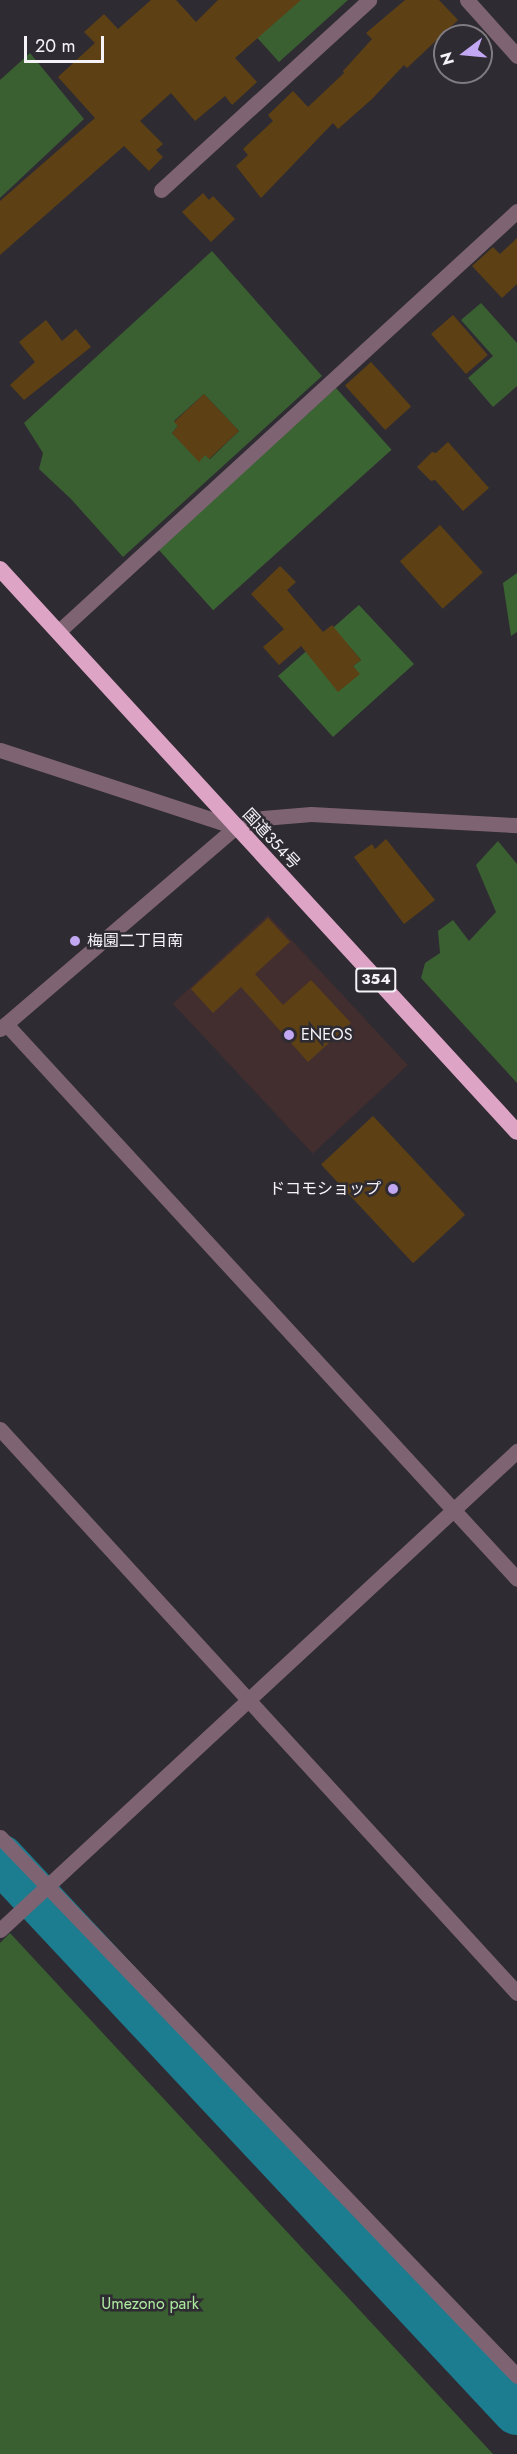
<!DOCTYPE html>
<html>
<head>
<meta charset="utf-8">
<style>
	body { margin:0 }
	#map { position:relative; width:517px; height:2454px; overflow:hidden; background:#2f2b32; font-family:Jost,"Noto Sans JP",sans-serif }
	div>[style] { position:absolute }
	.commercial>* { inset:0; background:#422e2e; transform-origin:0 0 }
	.green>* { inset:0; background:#3a6032 }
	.forest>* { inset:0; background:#3b6433; transform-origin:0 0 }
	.river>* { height:48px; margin:-24px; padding:0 24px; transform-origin:24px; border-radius:24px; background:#1d7d90 }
	.building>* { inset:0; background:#5d4115; transform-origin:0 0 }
	.minor>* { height:15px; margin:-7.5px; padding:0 7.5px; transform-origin:7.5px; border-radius:7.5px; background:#7e6472 }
	.tertiary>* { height:15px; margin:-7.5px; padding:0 7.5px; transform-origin:7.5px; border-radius:7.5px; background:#7e6472 }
	.trunk>* { height:16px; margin:-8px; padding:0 8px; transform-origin:8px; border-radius:8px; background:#dea4c6 }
	.dots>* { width:16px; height:16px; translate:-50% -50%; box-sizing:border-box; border:3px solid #2f2b32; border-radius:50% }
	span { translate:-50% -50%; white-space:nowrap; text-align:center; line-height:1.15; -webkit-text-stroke:5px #2f2b32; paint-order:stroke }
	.shield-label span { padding:2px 4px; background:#2f2b32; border:2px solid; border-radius:4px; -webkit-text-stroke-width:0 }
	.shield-label { font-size:15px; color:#f6f3f8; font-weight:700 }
	.street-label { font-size:16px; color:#f6f3f8 }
	.poi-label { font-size:16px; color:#f6f3f8 }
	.left { translate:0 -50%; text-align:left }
	.right { translate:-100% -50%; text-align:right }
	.park-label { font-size:16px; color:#acea9f }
	.north { position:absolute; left:433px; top:24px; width:60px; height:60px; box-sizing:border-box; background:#2f2b32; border:2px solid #7f7b81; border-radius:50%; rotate:254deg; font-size:16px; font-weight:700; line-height:24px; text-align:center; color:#f6f3f8 }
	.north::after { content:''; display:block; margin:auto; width:21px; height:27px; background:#c2a7f2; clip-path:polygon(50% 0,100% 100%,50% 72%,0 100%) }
	.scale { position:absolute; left:24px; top:36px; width:80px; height:27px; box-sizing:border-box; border:3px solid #f6f3f8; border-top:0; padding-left:8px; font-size:18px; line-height:21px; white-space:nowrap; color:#f6f3f8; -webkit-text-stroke:4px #2f2b32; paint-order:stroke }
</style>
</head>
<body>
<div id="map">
	<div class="commercial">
		<div style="left:268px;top:915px;width:205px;height:130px;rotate:47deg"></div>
	</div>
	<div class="green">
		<div style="clip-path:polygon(223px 0,348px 0,279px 62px)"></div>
		<div style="clip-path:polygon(30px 53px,84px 119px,0 198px,0 80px)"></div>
		<div style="clip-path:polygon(evenodd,212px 251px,322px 376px,123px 557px,71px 499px,39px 469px,43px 453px,24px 423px,212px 251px,204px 394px,239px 431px,210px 459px,205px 455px,199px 461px,172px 433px,178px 426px,174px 421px,204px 394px)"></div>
		<div style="clip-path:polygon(481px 303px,517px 343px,517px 386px,493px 407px,468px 378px,493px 356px,461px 320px)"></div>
		<div style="clip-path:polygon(498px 841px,517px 864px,517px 1083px,421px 978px,425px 963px,440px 953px,438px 931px,453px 920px,469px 941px,496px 912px,476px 865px)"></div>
		<div style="clip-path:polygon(10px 1933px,493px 2454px,0 2454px,0 1943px)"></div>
	</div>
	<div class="forest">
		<div style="left:336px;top:388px;width:83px;height:240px;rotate:48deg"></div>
		<div style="clip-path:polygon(517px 573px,517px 632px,511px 636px,503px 583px)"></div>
		<div style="clip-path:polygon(evenodd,359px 605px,414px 664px,333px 737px,278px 676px,359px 605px,351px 648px,361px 660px,353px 666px,359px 674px,317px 665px,351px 648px)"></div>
	</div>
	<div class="river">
		<div style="left:0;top:1858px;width:757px;rotate:46.93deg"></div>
	</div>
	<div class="building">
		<div style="clip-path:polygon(151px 0,176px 0,196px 22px,218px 0,301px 0,235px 58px,257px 82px,232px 105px,225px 96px,195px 121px,171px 93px,140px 121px,163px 144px,156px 150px,163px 157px,149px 171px,124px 146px,0 255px,0 201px,95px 118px,58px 77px,95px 43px,84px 32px,104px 14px,118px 29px)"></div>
		<div style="clip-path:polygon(405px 0,439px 0,458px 20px,407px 68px,404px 65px,372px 99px,338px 129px,333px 123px,261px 198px,236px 166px,248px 155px,243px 149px,273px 121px,268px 115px,293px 91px,308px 107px,344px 73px,343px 71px,372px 39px,366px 33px)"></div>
		<div style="clip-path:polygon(203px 193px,209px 200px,213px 196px,235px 219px,211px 242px,182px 212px)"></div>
		<div style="clip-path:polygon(517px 238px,517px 284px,502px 298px,472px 266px,493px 247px,500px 254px)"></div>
		<div style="left:453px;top:315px;width:53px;height:29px;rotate:49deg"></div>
		<div style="clip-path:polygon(46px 320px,62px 341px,76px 329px,91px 347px,24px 400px,10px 385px,35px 362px,19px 342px)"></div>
		<div style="left:371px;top:362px;width:60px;height:35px;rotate:48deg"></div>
		<div style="clip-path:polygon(204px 394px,239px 431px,209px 459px,205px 455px,199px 462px,172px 433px,178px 426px,174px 422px)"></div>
		<div style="clip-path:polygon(448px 442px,489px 488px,463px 511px,435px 480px,431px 481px,417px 467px,432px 452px,436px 453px)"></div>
		<div style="left:440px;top:525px;width:64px;height:54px;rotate:48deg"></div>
		<div style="clip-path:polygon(280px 566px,296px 582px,287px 590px,323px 632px,332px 625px,361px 660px,353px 666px,360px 674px,338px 692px,301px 646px,279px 665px,263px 647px,284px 629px,251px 594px)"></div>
		<div style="clip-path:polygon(386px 839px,435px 900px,404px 924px,354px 857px,372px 844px,375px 849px)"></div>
		<div style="clip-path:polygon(268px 918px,290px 942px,255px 974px,283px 1005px,311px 980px,351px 1023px,308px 1062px,241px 987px,213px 1013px,191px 989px)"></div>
		<div style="left:373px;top:1116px;width:135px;height:71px;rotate:47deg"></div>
	</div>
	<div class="minor">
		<div style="left:467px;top:0;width:75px;rotate:48.2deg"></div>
		<div style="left:161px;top:190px;width:282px;rotate:-42.4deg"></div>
		<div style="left:58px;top:632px;width:623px;rotate:-42.53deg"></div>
		<div style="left:0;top:750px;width:248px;rotate:18.1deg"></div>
		<div style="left:236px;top:827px;width:28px;rotate:-18deg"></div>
		<div style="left:263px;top:818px;width:48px;rotate:-4.8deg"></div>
		<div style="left:311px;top:814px;width:206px;rotate:3.1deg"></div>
		<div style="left:6px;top:1024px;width:754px;rotate:47.36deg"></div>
		<div style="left:0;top:1429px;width:765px;rotate:47.49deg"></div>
		<div style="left:0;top:1837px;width:747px;rotate:46.19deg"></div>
		<div style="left:0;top:1930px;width:705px;rotate:-42.82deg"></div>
	</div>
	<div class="tertiary">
		<div style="left:0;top:1029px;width:311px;rotate:-40.6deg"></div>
	</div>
	<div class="trunk">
		<div style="left:0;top:569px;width:764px;rotate:47.44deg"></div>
	</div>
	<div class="dots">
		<div style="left:75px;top:941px;background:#c2a7f2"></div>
		<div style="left:289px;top:1035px;background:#c2a7f2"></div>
		<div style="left:393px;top:1189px;background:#c2a7f2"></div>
	</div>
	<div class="shield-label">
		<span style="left:376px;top:980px">354</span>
	</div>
	<div class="street-label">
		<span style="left:271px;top:839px;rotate:47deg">国道354号</span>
	</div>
	<div class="poi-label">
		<span class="left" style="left:87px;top:941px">梅園二丁目南</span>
		<span class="left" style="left:301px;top:1035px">ENEOS</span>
		<span class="right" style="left:381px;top:1189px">ドコモショップ</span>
	</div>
	<div class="park-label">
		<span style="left:150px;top:2304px">Umezono park</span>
	</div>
	<div class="north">N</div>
	<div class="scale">20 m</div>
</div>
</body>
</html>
